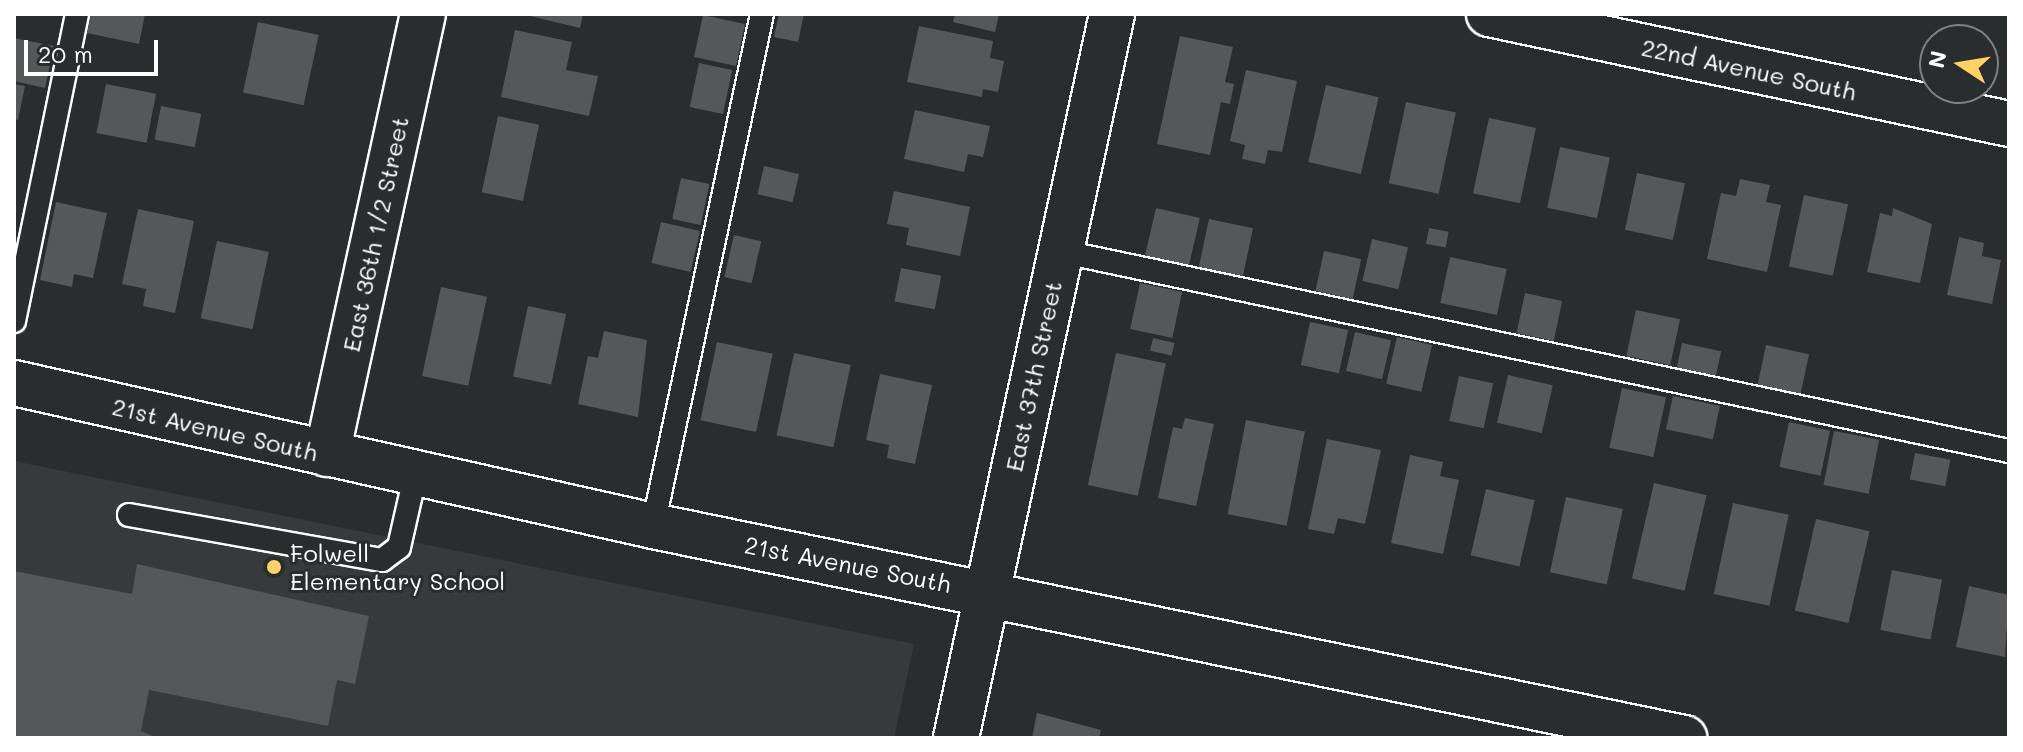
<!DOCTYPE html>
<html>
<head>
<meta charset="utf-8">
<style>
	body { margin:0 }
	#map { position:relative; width:2023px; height:752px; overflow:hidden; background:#2a2d2e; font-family:Mali,sans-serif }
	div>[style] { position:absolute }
	.built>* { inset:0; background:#373a3b }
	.building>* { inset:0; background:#555758; transform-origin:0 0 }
	.roads { filter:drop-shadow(2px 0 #fff) drop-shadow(-2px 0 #fff) drop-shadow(0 2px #fff) drop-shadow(0 -2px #fff) }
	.lane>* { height:22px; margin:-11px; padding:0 11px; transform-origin:11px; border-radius:11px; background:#2a2d2e }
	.street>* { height:44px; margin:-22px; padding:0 22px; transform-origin:22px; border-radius:22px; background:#2a2d2e }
	.dots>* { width:22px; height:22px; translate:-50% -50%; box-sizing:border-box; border:4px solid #2a2d2e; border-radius:50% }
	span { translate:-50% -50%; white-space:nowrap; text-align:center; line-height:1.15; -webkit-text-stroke:6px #2a2d2e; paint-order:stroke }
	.street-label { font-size:24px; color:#fff }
	.poi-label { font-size:24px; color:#fff }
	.left { translate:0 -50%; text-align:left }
	.frame { position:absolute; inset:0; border:16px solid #fff; pointer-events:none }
	.north { position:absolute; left:1919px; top:24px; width:80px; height:80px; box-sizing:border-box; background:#2a2d2e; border:2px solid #7f8182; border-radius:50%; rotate:282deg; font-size:22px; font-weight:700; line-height:32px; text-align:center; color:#fff }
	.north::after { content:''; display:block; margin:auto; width:28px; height:36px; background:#ffd166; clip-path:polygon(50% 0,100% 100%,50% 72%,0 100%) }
	.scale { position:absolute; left:24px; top:40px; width:134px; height:36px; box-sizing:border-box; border:4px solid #fff; border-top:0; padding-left:10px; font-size:24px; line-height:28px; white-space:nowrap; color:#fff; -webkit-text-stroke:6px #2a2d2e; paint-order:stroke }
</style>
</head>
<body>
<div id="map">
	<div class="built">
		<div style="clip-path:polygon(14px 461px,914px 644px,894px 738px,14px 738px)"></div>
	</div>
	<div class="building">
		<div style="clip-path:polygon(91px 14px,145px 14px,139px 44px,87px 33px)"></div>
		<div style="clip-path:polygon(522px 14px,583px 14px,580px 28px)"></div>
		<div style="clip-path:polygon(779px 14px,804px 14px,798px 42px,774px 37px)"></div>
		<div style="clip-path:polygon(955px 14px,999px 14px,995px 32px,953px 22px)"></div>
		<div style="left:703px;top:15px;width:43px;height:43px;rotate:12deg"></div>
		<div style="left:258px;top:22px;width:62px;height:72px;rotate:12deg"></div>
		<div style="clip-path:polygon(919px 26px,993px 41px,990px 58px,1004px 61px,998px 92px,983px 89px,982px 97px,907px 82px)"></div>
		<div style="clip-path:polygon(515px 30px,572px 42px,566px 70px,598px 76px,589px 116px,501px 97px)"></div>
		<div style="clip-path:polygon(1180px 36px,1233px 47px,1225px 82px,1234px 84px,1230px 104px,1221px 102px,1210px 155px,1157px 144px)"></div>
		<div style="clip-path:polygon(14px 38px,54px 46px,45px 88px,14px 81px)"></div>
		<div style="left:699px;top:63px;width:34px;height:45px;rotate:12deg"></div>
		<div style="clip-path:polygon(1246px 70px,1297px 81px,1282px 152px,1268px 150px,1265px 164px,1242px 159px,1245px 145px,1230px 141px)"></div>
		<div style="clip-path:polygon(14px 84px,25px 86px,18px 120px,14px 119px)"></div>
		<div style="left:106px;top:84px;width:51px;height:50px;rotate:11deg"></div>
		<div style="left:1326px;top:85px;width:54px;height:79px;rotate:13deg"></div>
		<div style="left:1406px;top:102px;width:51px;height:83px;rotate:12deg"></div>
		<div style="left:161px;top:106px;width:41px;height:34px;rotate:11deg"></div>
		<div style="clip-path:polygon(915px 110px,990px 126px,983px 157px,968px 154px,964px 172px,904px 159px)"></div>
		<div style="left:498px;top:116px;width:42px;height:78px;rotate:12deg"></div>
		<div style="left:1489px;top:118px;width:48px;height:77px;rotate:12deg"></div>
		<div style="left:1560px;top:147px;width:51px;height:62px;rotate:12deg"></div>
		<div style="left:764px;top:166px;width:36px;height:29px;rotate:13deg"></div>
		<div style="left:1637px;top:173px;width:49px;height:58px;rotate:12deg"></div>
		<div style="left:681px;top:178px;width:29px;height:42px;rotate:12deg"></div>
		<div style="clip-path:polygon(1740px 179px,1770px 185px,1766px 202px,1781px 205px,1767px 272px,1707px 259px,1721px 193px,1736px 196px)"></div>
		<div style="clip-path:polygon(894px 191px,970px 207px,960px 256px,906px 245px,909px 228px,887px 224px)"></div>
		<div style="left:1804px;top:195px;width:45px;height:73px;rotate:12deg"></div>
		<div style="clip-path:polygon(56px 202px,107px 213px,93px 278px,74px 274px,72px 287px,40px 280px)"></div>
		<div style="left:1156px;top:208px;width:45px;height:49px;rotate:13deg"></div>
		<div style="clip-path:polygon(1893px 208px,1932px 224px,1920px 283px,1867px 272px,1880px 213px,1892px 216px)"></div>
		<div style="clip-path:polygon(138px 209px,194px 221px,175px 313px,143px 306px,146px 289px,122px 284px)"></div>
		<div style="left:1209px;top:219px;width:45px;height:49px;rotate:12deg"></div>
		<div style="left:661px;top:222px;width:40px;height:42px;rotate:13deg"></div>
		<div style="left:1429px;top:228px;width:20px;height:16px;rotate:11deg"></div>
		<div style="left:734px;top:235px;width:28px;height:43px;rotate:13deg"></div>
		<div style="clip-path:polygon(1959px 237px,1984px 243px,1982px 256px,2001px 260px,1992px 304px,1947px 295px)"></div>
		<div style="left:1372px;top:239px;width:37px;height:43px;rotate:13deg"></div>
		<div style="left:217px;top:241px;width:53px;height:79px;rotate:12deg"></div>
		<div style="left:1324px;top:251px;width:38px;height:41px;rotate:12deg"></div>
		<div style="left:1450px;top:257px;width:58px;height:47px;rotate:12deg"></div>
		<div style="left:901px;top:268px;width:41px;height:34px;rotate:11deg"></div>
		<div style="left:1140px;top:283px;width:43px;height:47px;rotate:12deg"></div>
		<div style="left:441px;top:287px;width:47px;height:91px;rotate:12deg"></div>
		<div style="left:1525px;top:293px;width:38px;height:41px;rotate:12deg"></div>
		<div style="left:528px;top:306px;width:39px;height:72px;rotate:12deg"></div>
		<div style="left:1636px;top:310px;width:45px;height:47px;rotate:12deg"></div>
		<div style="left:1310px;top:322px;width:39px;height:44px;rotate:12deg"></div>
		<div style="clip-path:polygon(604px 331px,647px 340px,638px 417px,578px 404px,588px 356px,598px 358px)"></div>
		<div style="left:1355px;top:332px;width:37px;height:40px;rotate:13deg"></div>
		<div style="left:1397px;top:337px;width:36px;height:48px;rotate:13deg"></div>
		<div style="left:1153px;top:338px;width:22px;height:13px;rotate:13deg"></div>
		<div style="left:717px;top:342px;width:57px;height:80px;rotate:12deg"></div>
		<div style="left:1682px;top:343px;width:40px;height:27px;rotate:12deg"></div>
		<div style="left:1766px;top:345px;width:44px;height:41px;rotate:12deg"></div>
		<div style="left:794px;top:353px;width:58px;height:84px;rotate:12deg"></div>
		<div style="left:1116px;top:353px;width:51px;height:135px;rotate:12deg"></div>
		<div style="clip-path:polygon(880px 374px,932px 385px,915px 464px,887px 458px,889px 445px,866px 440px)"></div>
		<div style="left:1508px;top:375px;width:46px;height:49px;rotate:13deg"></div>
		<div style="left:1459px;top:376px;width:35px;height:46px;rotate:12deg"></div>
		<div style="left:1622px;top:388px;width:45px;height:61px;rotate:12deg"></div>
		<div style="left:1673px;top:396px;width:48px;height:34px;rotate:12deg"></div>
		<div style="clip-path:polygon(1185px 418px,1214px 424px,1196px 506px,1158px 498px,1173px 427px,1182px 429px)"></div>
		<div style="left:1246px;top:420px;width:60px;height:96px;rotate:11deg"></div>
		<div style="left:1789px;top:422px;width:42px;height:46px;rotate:12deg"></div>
		<div style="left:1834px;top:431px;width:46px;height:55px;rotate:11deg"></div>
		<div style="clip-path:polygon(1327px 439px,1381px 450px,1365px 524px,1338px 518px,1334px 534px,1308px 529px)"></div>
		<div style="left:1915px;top:453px;width:36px;height:27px;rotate:11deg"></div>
		<div style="clip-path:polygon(1410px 455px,1443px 462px,1440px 476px,1459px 480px,1443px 554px,1391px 543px)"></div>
		<div style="left:1654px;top:483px;width:54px;height:98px;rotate:13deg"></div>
		<div style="left:1486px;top:489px;width:50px;height:68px;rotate:13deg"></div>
		<div style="left:1566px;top:497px;width:58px;height:77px;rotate:12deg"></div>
		<div style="left:1733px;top:503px;width:57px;height:93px;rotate:12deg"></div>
		<div style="left:1816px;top:519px;width:55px;height:94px;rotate:13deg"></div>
		<div style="clip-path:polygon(137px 564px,369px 616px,355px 684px,337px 680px,328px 726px,149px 690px,141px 731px,158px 738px,14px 738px,14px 571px,132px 594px)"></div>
		<div style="left:1892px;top:570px;width:51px;height:61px;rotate:11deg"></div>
		<div style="clip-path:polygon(1969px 586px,2009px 595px,2005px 657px,1956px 647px)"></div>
		<div style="clip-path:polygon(1037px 713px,1101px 730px,1099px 738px,1032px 738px)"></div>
	</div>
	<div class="roads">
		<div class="lane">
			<div style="left:1059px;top:251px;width:971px;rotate:11.89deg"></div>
			<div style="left:14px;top:321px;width:313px;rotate:-78.4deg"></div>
			<div style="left:129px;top:515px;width:257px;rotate:10.1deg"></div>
			<div style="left:382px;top:560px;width:21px;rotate:-37deg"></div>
			<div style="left:399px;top:547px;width:77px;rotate:-77.2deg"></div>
			<div style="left:653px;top:526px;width:523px;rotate:-77.98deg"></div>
		</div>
		<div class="street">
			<div style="left:1489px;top:14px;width:532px;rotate:11.94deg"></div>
			<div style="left:14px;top:383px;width:655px;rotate:12.61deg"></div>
			<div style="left:653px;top:526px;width:1053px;rotate:11.62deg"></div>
			<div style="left:327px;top:454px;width:450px;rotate:-77.7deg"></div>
			<div style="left:956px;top:738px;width:741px;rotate:-77.84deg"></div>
		</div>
	</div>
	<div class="dots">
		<div style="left:274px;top:567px;background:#ffd166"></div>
	</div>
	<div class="street-label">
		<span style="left:1749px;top:69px;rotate:12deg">22nd Avenue South</span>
		<span style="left:375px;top:234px;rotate:-78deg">East 36th 1/2 Street</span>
		<span style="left:1033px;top:376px;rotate:-78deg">East 37th Street</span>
		<span style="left:215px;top:429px;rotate:13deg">21st Avenue South</span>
		<span style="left:848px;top:564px;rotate:11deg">21st Avenue South</span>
	</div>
	<div class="poi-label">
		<span class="left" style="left:290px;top:567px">Folwell<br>Elementary School</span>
	</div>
	<div class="frame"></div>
	<div class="north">N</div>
	<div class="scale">20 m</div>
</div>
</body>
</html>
